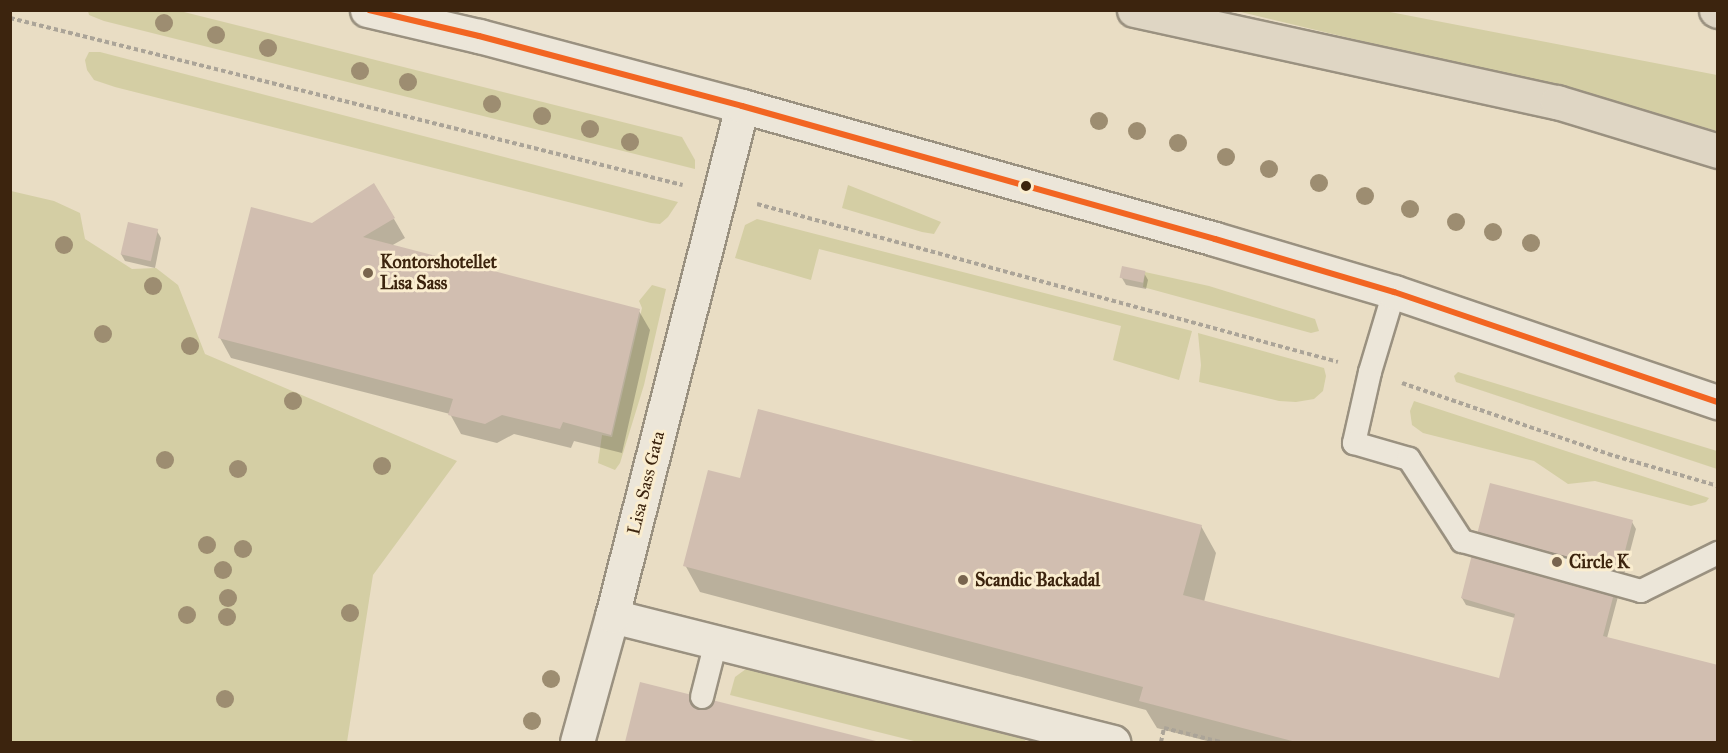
<!DOCTYPE html>
<html>
<head>
<meta charset="utf-8">
<style>
	body { margin:0 }
	#map { position:relative; width:1728px; height:753px; overflow:hidden; background:#e9ddc4; font-family:"IM FELL Great Primer",serif }
	div>[style] { position:absolute }
	.green>* { inset:0; background:#d4cea4 }
	.shadow>* { inset:0; background:#0003 }
	.building>* { inset:0; background:#d1beb0; transform-origin:0 0 }
	.path>* { height:4px; margin-top:-2px; transform-origin:0; background:repeating-linear-gradient(90deg,#aba498 0 4.5px,transparent 0 7.5px) }
	.roads { filter:drop-shadow(2px 0 #9a9180) drop-shadow(-2px 0 #9a9180) drop-shadow(0 2px #9a9180) drop-shadow(0 -2px #9a9180) }
	.service>* { height:22px; margin:-11px; padding:0 11px; transform-origin:11px; border-radius:11px; background:#ece6d9 }
	.minor>* { height:33px; margin:-16.5px; padding:0 16.5px; transform-origin:16.5px; border-radius:16.5px; background:#ece6d9 }
	.tertiary>* { height:33px; margin:-16.5px; padding:0 16.5px; transform-origin:16.5px; border-radius:16.5px; background:#ece6d9 }
	.motorway>* { height:33px; margin:-16.5px; padding:0 16.5px; transform-origin:16.5px; border-radius:16.5px; background:#dfd6c4 }
	.bus-1>* { height:6px; margin:-3px; padding:0 3px; transform-origin:3px; border-radius:3px; background:#f26522 }
	.trees>* { width:18px; height:18px; margin:-9px; border-radius:50%; background:#9d8d71 }
	.dots>* { width:16px; height:16px; translate:-50% -50%; box-sizing:border-box; border:3px solid #faedcf; border-radius:50% }
	span { translate:-50% -50%; white-space:nowrap; text-align:center; line-height:1.15; -webkit-text-stroke:6px #faedcf; paint-order:stroke }
	.poi-label { font-size:18px; color:#3c240e; font-weight:700 }
	.left { translate:0 -50%; text-align:left }
	.street-label { font-size:18px; color:#3c240e }
	.frame { position:absolute; inset:0; border:12px solid #3c240e; pointer-events:none }
</style>
</head>
<body>
<div id="map">
	<div class="green">
		<div style="clip-path:polygon(88px 11px,180px 11px,682px 137px,695px 160px,695px 169px,104px 21px,89px 15px)"></div>
		<div style="clip-path:polygon(1237px 11px,1385px 11px,1717px 75px,1717px 131px,1559px 85px,1416px 54px)"></div>
		<div style="clip-path:polygon(89px 52px,100px 52px,678px 202px,668px 217px,660px 224px,651px 223px,115px 87px,94px 80px,87px 70px,85px 60px)"></div>
		<div style="clip-path:polygon(848px 185px,904px 207px,941px 222px,934px 234px,922px 232px,842px 208px)"></div>
		<div style="clip-path:polygon(11px 191px,54px 201px,80px 213px,85px 239px,132px 269px,156px 268px,178px 285px,205px 354px,457px 461px,373px 575px,347px 742px,11px 742px)"></div>
		<div style="clip-path:polygon(757px 219px,1192px 331px,1179px 380px,1113px 360px,1121px 326px,819px 249px,811px 280px,735px 258px,745px 225px)"></div>
		<div style="clip-path:polygon(1145px 272px,1209px 286px,1315px 319px,1319px 331px,1311px 333px,1143px 287px)"></div>
		<div style="clip-path:polygon(652px 285px,666px 289px,644px 385px,620px 463px,615px 470px,598px 463px,602px 435px,612px 437px,642px 308px,639px 301px)"></div>
		<div style="clip-path:polygon(1198px 333px,1324px 368px,1326px 376px,1323px 391px,1314px 399px,1296px 402px,1279px 401px,1199px 382px,1201px 365px)"></div>
		<div style="clip-path:polygon(1458px 372px,1717px 451px,1717px 469px,1456px 382px,1454px 376px)"></div>
		<div style="clip-path:polygon(1414px 401px,1709px 498px,1706px 502px,1691px 506px,1595px 481px,1568px 484px,1534px 461px,1423px 433px,1412px 425px,1410px 411px)"></div>
		<div style="clip-path:polygon(750px 666px,1012px 730px,1027px 742px,918px 742px,730px 695px,735px 677px)"></div>
	</div>
	<div class="shadow">
		<div style="clip-path:polygon(394px 219px,405px 238px,391px 246px,639px 311px,650px 330px,622px 453px,574px 441px,571px 448px,514px 434px,497px 443px,461px 434px,450px 414px,231px 358px,220px 338px,312px 225px)"></div>
		<div style="clip-path:polygon(157px 231px,161px 238px,155px 268px,125px 261px,121px 254px)"></div>
		<div style="clip-path:polygon(1144px 273px,1148px 280px,1146px 289px,1126px 285px,1122px 278px)"></div>
		<div style="clip-path:polygon(741px 480px,1201px 526px,1216px 553px,1204px 602px,1499px 682px,1515px 618px,1466px 605px,1462px 598px,1632px 522px,1636px 529px,1607px 638px,1718px 666px,1718px 742px,1211px 742px,1157px 728px,1146px 710px,700px 592px,685px 565px)"></div>
		<div style="clip-path:polygon(641px 683px,876px 742px,627px 742px)"></div>
	</div>
	<div class="building">
		<div style="clip-path:polygon(374px 183px,395px 218px,363px 237px,640px 309px,611px 435px,563px 422px,560px 429px,502px 415px,485px 424px,448px 415px,453px 399px,218px 338px,251px 207px,312px 223px)"></div>
		<div style="left:128px;top:222px;width:31px;height:33px;rotate:13deg"></div>
		<div style="left:1122px;top:266px;width:24px;height:12px;rotate:12deg"></div>
		<div style="clip-path:polygon(758px 409px,1202px 525px,1183px 595px,1499px 678px,1515px 614px,1461px 598px,1490px 483px,1633px 520px,1603px 636px,1718px 665px,1718px 742px,1296px 742px,1139px 701px,1143px 687px,683px 566px,708px 470px,740px 478px)"></div>
		<div style="clip-path:polygon(640px 682px,880px 742px,625px 742px)"></div>
	</div>
	<div class="path">
		<div style="left:10px;top:18px;width:693px;rotate:13.94deg"></div>
		<div style="left:757px;top:204px;width:602px;rotate:15.21deg"></div>
		<div style="left:1402px;top:383px;width:218px;rotate:19deg"></div>
		<div style="left:1608px;top:454px;width:115px;rotate:16.2deg"></div>
		<div style="left:1161px;top:742px;width:14px;rotate:-78deg"></div>
		<div style="left:1164px;top:728px;width:59px;rotate:13.8deg"></div>
	</div>
	<div class="roads">
		<div class="service">
			<div style="left:1394px;top:292px;width:84px;rotate:106.7deg"></div>
			<div style="left:1370px;top:372px;width:73px;rotate:102.7deg"></div>
			<div style="left:1354px;top:443px;width:57px;rotate:16.2deg"></div>
			<div style="left:1409px;top:459px;width:98px;rotate:57.1deg"></div>
			<div style="left:1462px;top:541px;width:186px;rotate:15.6deg"></div>
			<div style="left:1641px;top:591px;width:86px;rotate:-26.3deg"></div>
			<div style="left:702px;top:697px;width:57px;rotate:-75.7deg"></div>
		</div>
		<div class="minor">
			<div style="left:612px;top:616px;width:517px;rotate:14.12deg"></div>
			<div style="left:577px;top:742px;width:131px;rotate:-74.5deg"></div>
			<div style="left:612px;top:616px;width:526px;rotate:-75.7deg"></div>
		</div>
		<div class="tertiary">
			<div style="left:367px;top:10px;width:115px;rotate:13.1deg"></div>
			<div style="left:479px;top:36px;width:272px;rotate:14.9deg"></div>
			<div style="left:742px;top:106px;width:491px;rotate:15.7deg"></div>
			<div style="left:1215px;top:239px;width:187px;rotate:16.5deg"></div>
			<div style="left:1394px;top:292px;width:342px;rotate:18.8deg"></div>
		</div>
		<div class="motorway">
			<div style="left:1134px;top:10px;width:433px;rotate:12.3deg"></div>
			<div style="left:1557px;top:102px;width:168px;rotate:16.9deg"></div>
			<div style="left:1716px;top:10px;width:2px;rotate:27deg"></div>
		</div>
	</div>
	<div class="bus-1">
		<div style="left:369px;top:10px;width:113px;rotate:13.3deg"></div>
		<div style="left:479px;top:36px;width:272px;rotate:14.9deg"></div>
		<div style="left:742px;top:106px;width:491px;rotate:15.7deg"></div>
		<div style="left:1215px;top:239px;width:187px;rotate:16.5deg"></div>
		<div style="left:1394px;top:292px;width:342px;rotate:18.8deg"></div>
	</div>
	<div class="trees">
		<div style="left:164px;top:23px"></div>
		<div style="left:216px;top:35px"></div>
		<div style="left:268px;top:48px"></div>
		<div style="left:360px;top:71px"></div>
		<div style="left:408px;top:82px"></div>
		<div style="left:492px;top:104px"></div>
		<div style="left:542px;top:116px"></div>
		<div style="left:1099px;top:121px"></div>
		<div style="left:590px;top:129px"></div>
		<div style="left:1137px;top:131px"></div>
		<div style="left:630px;top:142px"></div>
		<div style="left:1178px;top:143px"></div>
		<div style="left:1226px;top:157px"></div>
		<div style="left:1269px;top:169px"></div>
		<div style="left:1319px;top:183px"></div>
		<div style="left:1365px;top:196px"></div>
		<div style="left:1410px;top:209px"></div>
		<div style="left:1456px;top:222px"></div>
		<div style="left:1493px;top:232px"></div>
		<div style="left:1531px;top:243px"></div>
		<div style="left:64px;top:245px"></div>
		<div style="left:153px;top:286px"></div>
		<div style="left:103px;top:334px"></div>
		<div style="left:190px;top:346px"></div>
		<div style="left:293px;top:401px"></div>
		<div style="left:165px;top:460px"></div>
		<div style="left:382px;top:466px"></div>
		<div style="left:238px;top:469px"></div>
		<div style="left:207px;top:545px"></div>
		<div style="left:243px;top:549px"></div>
		<div style="left:223px;top:570px"></div>
		<div style="left:228px;top:598px"></div>
		<div style="left:350px;top:613px"></div>
		<div style="left:187px;top:615px"></div>
		<div style="left:227px;top:617px"></div>
		<div style="left:551px;top:679px"></div>
		<div style="left:225px;top:699px"></div>
		<div style="left:532px;top:721px"></div>
	</div>
	<div class="dots">
		<div style="left:1026px;top:186px;background:#3c240e"></div>
		<div style="left:368px;top:273px;background:#79654e"></div>
		<div style="left:1557px;top:562px;background:#79654e"></div>
		<div style="left:963px;top:580px;background:#79654e"></div>
	</div>
	<div class="poi-label">
		<span class="left" style="left:380px;top:273px">Kontorshotellet<br>Lisa Sass</span>
		<span class="left" style="left:1569px;top:562px">Circle K</span>
		<span class="left" style="left:975px;top:580px">Scandic Backadal</span>
	</div>
	<div class="street-label">
		<span style="left:646px;top:483px;rotate:-76deg">Lisa Sass Gata</span>
	</div>
	<div class="frame"></div>
</div>
</body>
</html>
